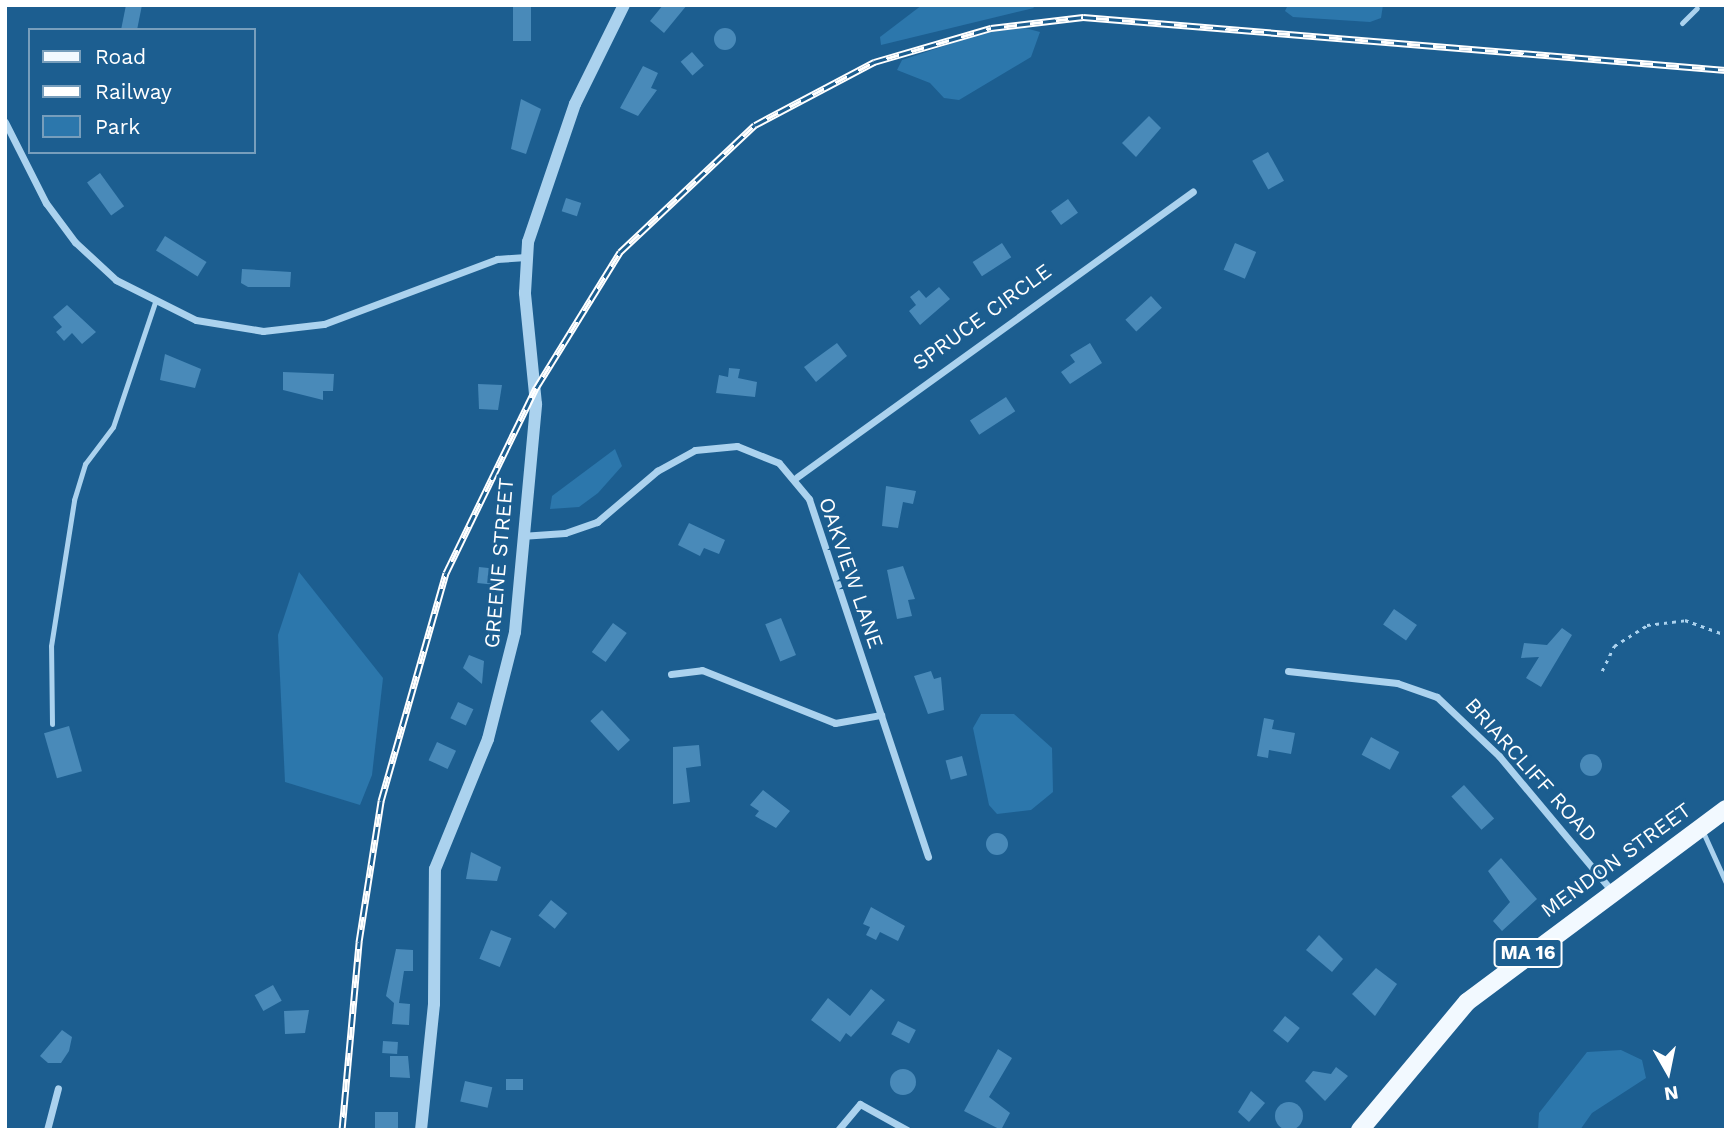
<!DOCTYPE html>
<html>
<head>
<meta charset="utf-8">
<style>
	body { margin:0 }
	#map { position:relative; width:1731px; height:1135px; overflow:hidden; background:#1c5e90; font-family:"Work Sans",sans-serif }
	div>[style] { position:absolute }
	.green>* { inset:0; background:#2c77ac }
	.building>* { inset:0; background:#498ab9; transform-origin:0 0 }
	.round { border-radius:50% }
	.path>* { height:2.5px; margin-top:-1.25px; transform-origin:0; background:repeating-linear-gradient(90deg,#abd2ee 0 3.5px,transparent 0 8.5px) }
	.service>* { height:5px; margin:-2.5px; padding:0 2.5px; transform-origin:2.5px; border-radius:2.5px; background:#abd2ee }
	.minor>* { height:7px; margin:-3.5px; padding:0 3.5px; transform-origin:3.5px; border-radius:3.5px; background:#abd2ee }
	.tertiary>* { height:12px; margin:-6px; padding:0 6px; transform-origin:6px; border-radius:6px; background:#abd2ee }
	.primary>* { height:18px; margin:-9px; padding:0 9px; transform-origin:9px; border-radius:9px; background:#f2f9ff }
	.rail>* { height:7px; margin-top:-3.5px; transform-origin:0; background:repeating-linear-gradient(90deg,#1c5e90 0 13px,#fff 0 26px); box-sizing:border-box; border-block:2px solid #fff }
	span { translate:-50% -50%; white-space:nowrap; text-align:center; line-height:1.15; -webkit-text-stroke:6px #1c5e90; paint-order:stroke }
	.shield-label span { padding:2px 5px; background:#1c5e90; border:2px solid; border-radius:5px; -webkit-text-stroke-width:0 }
	.shield-label { font-size:19px; color:#fff; font-weight:700 }
	.street-label { font-size:21px; color:#fff }
	.frame { position:absolute; inset:0; border:7px solid #fff; pointer-events:none }
	.legend { position:absolute; left:28px; top:28px; width:228px; height:126px; box-sizing:border-box; background:#1c5e90; border:2px solid #779ebc; margin:0; padding:9px 12px; list-style:none; font-size:21px; color:#fff }
	.legend li { display:flex; align-items:center; gap:14px; height:35px }
	.legend b { width:35px; border:2px solid #779ebc }
	.north { position:absolute; left:1633px; top:1037px; width:70px; height:70px; -webkit-text-stroke:5px #1c5e90; paint-order:stroke; rotate:171deg; font-size:19px; font-weight:700; line-height:28px; text-align:center; color:#fff }
	.north::after { content:''; display:block; margin:auto; width:24px; height:32px; background:#fff; clip-path:polygon(50% 0,100% 100%,50% 72%,0 100%) }
</style>
</head>
<body>
<div id="map">
	<div class="green">
		<div style="clip-path:polygon(922px 5px,1032px 5px,1034px 8px,881px 45px,880px 37px)"></div>
		<div style="clip-path:polygon(1288px 5px,1383px 5px,1381px 18px,1370px 22px,1293px 17px,1285px 11px)"></div>
		<div style="clip-path:polygon(1025px 28px,1040px 32px,1031px 57px,959px 100px,944px 98px,930px 83px,897px 70px,902px 60px,983px 33px)"></div>
		<div style="clip-path:polygon(615px 449px,622px 466px,598px 493px,579px 507px,550px 509px,552px 496px)"></div>
		<div style="clip-path:polygon(299px 572px,383px 678px,372px 775px,360px 805px,285px 782px,278px 635px)"></div>
		<div style="clip-path:polygon(981px 714px,1014px 714px,1052px 748px,1053px 792px,1031px 810px,997px 814px,989px 805px,973px 728px)"></div>
		<div style="clip-path:polygon(1621px 1050px,1642px 1060px,1646px 1078px,1592px 1113px,1580px 1130px,1538px 1130px,1539px 1113px,1587px 1052px)"></div>
	</div>
	<div class="building">
		<div style="clip-path:polygon(126px 5px,142px 5px,137px 30px,121px 30px)"></div>
		<div style="left:513px;top:5px;width:18px;height:36px"></div>
		<div style="clip-path:polygon(663px 5px,687px 5px,664px 33px,650px 21px)"></div>
		<div class="round" style="left:714px;top:28px;width:22px;height:22px"></div>
		<div style="left:692px;top:52px;width:18px;height:15px;rotate:49deg"></div>
		<div style="clip-path:polygon(643px 66px,658px 73px,651px 88px,657px 90px,638px 116px,620px 108px)"></div>
		<div style="clip-path:polygon(521px 99px,541px 109px,526px 154px,511px 149px)"></div>
		<div style="clip-path:polygon(1149px 116px,1161px 128px,1136px 157px,1122px 143px)"></div>
		<div style="left:1268px;top:152px;width:33px;height:18px;rotate:61deg"></div>
		<div style="left:100px;top:173px;width:41px;height:16px;rotate:54deg"></div>
		<div style="left:566px;top:198px;width:16px;height:14px;rotate:18deg"></div>
		<div style="left:1068px;top:199px;width:17px;height:21px;rotate:54deg"></div>
		<div style="left:165px;top:236px;width:49px;height:17px;rotate:32deg"></div>
		<div style="left:1002px;top:243px;width:17px;height:35px;rotate:57deg"></div>
		<div style="left:1235px;top:243px;width:23px;height:29px;rotate:23deg"></div>
		<div style="clip-path:polygon(242px 269px,291px 272px,290px 287px,248px 287px,241px 283px)"></div>
		<div style="clip-path:polygon(939px 287px,950px 299px,920px 325px,909px 311px,916px 305px,910px 297px,919px 290px,926px 298px)"></div>
		<div style="left:1151px;top:296px;width:16px;height:35px;rotate:47deg"></div>
		<div style="clip-path:polygon(67px 305px,96px 332px,82px 344px,72px 333px,64px 341px,56px 332px,62px 327px,53px 317px)"></div>
		<div style="clip-path:polygon(837px 343px,847px 356px,816px 382px,804px 367px)"></div>
		<div style="clip-path:polygon(1090px 343px,1102px 363px,1070px 384px,1061px 372px,1075px 362px,1070px 355px)"></div>
		<div style="clip-path:polygon(165px 354px,201px 369px,195px 388px,160px 380px)"></div>
		<div style="clip-path:polygon(729px 368px,740px 369px,738px 378px,757px 382px,755px 397px,716px 393px,719px 375px,728px 377px)"></div>
		<div style="clip-path:polygon(283px 372px,334px 374px,333px 391px,323px 391px,323px 400px,283px 390px)"></div>
		<div style="clip-path:polygon(478px 384px,502px 385px,498px 410px,479px 409px)"></div>
		<div style="left:1006px;top:397px;width:17px;height:43px;rotate:57deg"></div>
		<div style="clip-path:polygon(886px 486px,916px 491px,913px 504px,903px 502px,898px 528px,882px 526px)"></div>
		<div style="clip-path:polygon(689px 523px,725px 540px,719px 554px,704px 548px,700px 556px,678px 545px)"></div>
		<div style="clip-path:polygon(903px 566px,915px 599px,908px 600px,912px 616px,897px 619px,887px 570px)"></div>
		<div style="left:479px;top:567px;width:19px;height:16px;rotate:6deg"></div>
		<div style="left:1394px;top:609px;width:28px;height:19px;rotate:35deg"></div>
		<div style="left:781px;top:618px;width:40px;height:17px;rotate:68deg"></div>
		<div style="left:613px;top:623px;width:17px;height:36px;rotate:36deg"></div>
		<div style="clip-path:polygon(1562px 628px,1572px 635px,1541px 687px,1526px 678px,1539px 657px,1521px 658px,1524px 643px,1547px 645px)"></div>
		<div style="clip-path:polygon(469px 655px,484px 661px,482px 684px,463px 668px)"></div>
		<div style="clip-path:polygon(931px 671px,934px 679px,941px 677px,944px 710px,928px 714px,914px 676px)"></div>
		<div style="left:458px;top:702px;width:17px;height:18px;rotate:25deg"></div>
		<div style="left:602px;top:710px;width:41px;height:16px;rotate:47deg"></div>
		<div style="clip-path:polygon(1264px 718px,1274px 720px,1272px 729px,1295px 733px,1291px 754px,1269px 750px,1268px 758px,1257px 756px)"></div>
		<div style="left:69px;top:726px;width:47px;height:26px;rotate:74deg"></div>
		<div style="left:1371px;top:737px;width:32px;height:20px;rotate:28deg"></div>
		<div style="left:437px;top:742px;width:21px;height:20px;rotate:25deg"></div>
		<div style="clip-path:polygon(699px 745px,701px 766px,686px 768px,690px 802px,673px 804px,673px 747px)"></div>
		<div class="round" style="left:1580px;top:754px;width:22px;height:22px"></div>
		<div style="left:962px;top:756px;width:20px;height:17px;rotate:75deg"></div>
		<div style="left:1464px;top:785px;width:45px;height:17px;rotate:48deg"></div>
		<div style="clip-path:polygon(763px 790px,790px 811px,776px 828px,755px 816px,759px 811px,750px 805px)"></div>
		<div class="round" style="left:986px;top:833px;width:22px;height:22px"></div>
		<div style="clip-path:polygon(471px 852px,501px 867px,497px 881px,466px 879px)"></div>
		<div style="clip-path:polygon(1501px 858px,1537px 899px,1502px 931px,1493px 921px,1510px 902px,1488px 871px)"></div>
		<div style="left:551px;top:900px;width:21px;height:20px;rotate:39deg"></div>
		<div style="clip-path:polygon(871px 907px,905px 926px,898px 941px,880px 932px,876px 940px,866px 935px,870px 927px,863px 924px)"></div>
		<div style="left:491px;top:930px;width:22px;height:31px;rotate:22deg"></div>
		<div style="clip-path:polygon(1319px 935px,1343px 959px,1332px 972px,1306px 950px)"></div>
		<div style="clip-path:polygon(396px 949px,413px 950px,413px 971px,404px 971px,399px 1003px,410px 1004px,409px 1025px,392px 1024px,394px 1003px,386px 996px)"></div>
		<div style="clip-path:polygon(1376px 968px,1397px 984px,1375px 1016px,1352px 994px)"></div>
		<div style="left:273px;top:985px;width:18px;height:21px;rotate:61deg"></div>
		<div style="clip-path:polygon(871px 989px,885px 1000px,851px 1037px,846px 1033px,840px 1042px,811px 1020px,828px 998px,850px 1016px)"></div>
		<div style="clip-path:polygon(309px 1010px,305px 1033px,285px 1034px,284px 1011px)"></div>
		<div style="left:1285px;top:1016px;width:19px;height:19px;rotate:39deg"></div>
		<div style="left:898px;top:1021px;width:20px;height:15px;rotate:27deg"></div>
		<div style="clip-path:polygon(62px 1030px,72px 1037px,69px 1051px,61px 1063px,48px 1063px,40px 1056px)"></div>
		<div style="left:383px;top:1041px;width:15px;height:12px;rotate:4deg"></div>
		<div style="clip-path:polygon(998px 1049px,1012px 1058px,989px 1097px,1010px 1113px,1001px 1130px,964px 1111px)"></div>
		<div style="clip-path:polygon(390px 1056px,408px 1056px,410px 1078px,390px 1077px)"></div>
		<div style="clip-path:polygon(1336px 1067px,1348px 1076px,1325px 1101px,1305px 1081px,1313px 1071px,1331px 1074px)"></div>
		<div class="round" style="left:890px;top:1069px;width:26px;height:26px"></div>
		<div style="left:506px;top:1079px;width:17px;height:11px"></div>
		<div style="left:465px;top:1081px;width:28px;height:21px;rotate:13deg"></div>
		<div style="clip-path:polygon(1251px 1091px,1265px 1103px,1249px 1122px,1238px 1112px)"></div>
		<div class="round" style="left:1275px;top:1102px;width:28px;height:28px"></div>
		<div style="left:375px;top:1112px;width:23px;height:18px"></div>
	</div>
	<div class="path">
		<div style="left:1602px;top:671px;width:28px;rotate:-64deg"></div>
		<div style="left:1614px;top:646px;width:39px;rotate:-32deg"></div>
		<div style="left:1647px;top:625px;width:38px;rotate:-7deg"></div>
		<div style="left:1685px;top:620px;width:44px;rotate:20.1deg"></div>
	</div>
	<div class="service">
		<div style="left:1682px;top:23px;width:21px;rotate:-45deg"></div>
		<div style="left:52px;top:724px;width:78px;rotate:-90.7deg"></div>
		<div style="left:51px;top:646px;width:148px;rotate:-81deg"></div>
		<div style="left:74px;top:500px;width:38px;rotate:-73deg"></div>
		<div style="left:85px;top:464px;width:46px;rotate:-52.9deg"></div>
		<div style="left:113px;top:427px;width:132px;rotate:-71.4deg"></div>
		<div style="left:1703px;top:832px;width:56px;rotate:65.7deg"></div>
	</div>
	<div class="minor">
		<div style="left:5px;top:122px;width:91px;rotate:63.2deg"></div>
		<div style="left:46px;top:203px;width:49px;rotate:53.4deg"></div>
		<div style="left:75px;top:242px;width:56px;rotate:42.8deg"></div>
		<div style="left:116px;top:280px;width:89px;rotate:26.6deg"></div>
		<div style="left:196px;top:320px;width:68px;rotate:9.3deg"></div>
		<div style="left:263px;top:331px;width:61px;rotate:-6.5deg"></div>
		<div style="left:324px;top:324px;width:185px;rotate:-20.6deg"></div>
		<div style="left:497px;top:259px;width:29px;rotate:-4deg"></div>
		<div style="left:797px;top:477px;width:488px;rotate:-35.8deg"></div>
		<div style="left:521px;top:536px;width:44px;rotate:-3.9deg"></div>
		<div style="left:565px;top:533px;width:34px;rotate:-19deg"></div>
		<div style="left:597px;top:522px;width:79px;rotate:-40.4deg"></div>
		<div style="left:657px;top:471px;width:43px;rotate:-28.9deg"></div>
		<div style="left:695px;top:450px;width:42px;rotate:-5.4deg"></div>
		<div style="left:737px;top:446px;width:45px;rotate:22deg"></div>
		<div style="left:779px;top:463px;width:47px;rotate:50.2deg"></div>
		<div style="left:809px;top:499px;width:377px;rotate:71.6deg"></div>
		<div style="left:1288px;top:671px;width:110px;rotate:6.3deg"></div>
		<div style="left:1397px;top:683px;width:42px;rotate:19.3deg"></div>
		<div style="left:1437px;top:697px;width:86px;rotate:43.6deg"></div>
		<div style="left:1499px;top:756px;width:176px;rotate:50.1deg"></div>
		<div style="left:671px;top:674px;width:31px;rotate:-7deg"></div>
		<div style="left:702px;top:670px;width:143px;rotate:21.7deg"></div>
		<div style="left:835px;top:723px;width:47px;rotate:-9.9deg"></div>
		<div style="left:47px;top:1130px;width:43px;rotate:-75.3deg"></div>
		<div style="left:838px;top:1130px;width:34px;rotate:-50deg"></div>
		<div style="left:860px;top:1104px;width:54px;rotate:29deg"></div>
	</div>
	<div class="tertiary">
		<div style="left:421px;top:1130px;width:127px;rotate:-84.1deg"></div>
		<div style="left:434px;top:1004px;width:135px;rotate:-89.6deg"></div>
		<div style="left:435px;top:869px;width:140px;rotate:-67.8deg"></div>
		<div style="left:488px;top:739px;width:110px;rotate:-75.8deg"></div>
		<div style="left:515px;top:632px;width:229px;rotate:-84.7deg"></div>
		<div style="left:536px;top:404px;width:112px;rotate:-95.7deg"></div>
		<div style="left:525px;top:293px;width:51px;rotate:-86.6deg"></div>
		<div style="left:528px;top:242px;width:146px;rotate:-71.2deg"></div>
		<div style="left:575px;top:104px;width:110px;rotate:-63.7deg"></div>
	</div>
	<div class="primary">
		<div style="left:1360px;top:1130px;width:167px;rotate:-50.1deg"></div>
		<div style="left:1467px;top:1002px;width:323px;rotate:-36.7deg"></div>
	</div>
	<div class="rail">
		<div style="left:342px;top:1130px;width:189px;rotate:-84.8deg"></div>
		<div style="left:359px;top:942px;width:143px;rotate:-81.1deg"></div>
		<div style="left:381px;top:801px;width:237px;rotate:-74.1deg"></div>
		<div style="left:446px;top:573px;width:206px;rotate:-64.1deg"></div>
		<div style="left:536px;top:388px;width:160px;rotate:-58.3deg"></div>
		<div style="left:620px;top:252px;width:185px;rotate:-43.3deg"></div>
		<div style="left:755px;top:125px;width:135px;rotate:-27.9deg"></div>
		<div style="left:874px;top:62px;width:122px;rotate:-16.2deg"></div>
		<div style="left:991px;top:28px;width:93px;rotate:-6.8deg"></div>
		<div style="left:1083px;top:17px;width:645px;rotate:4.71deg"></div>
	</div>
	<div class="shield-label">
		<span style="left:1528px;top:953px">MA 16</span>
	</div>
	<div class="street-label">
		<span style="left:982px;top:317px;rotate:-36deg">SPRUCE CIRCLE</span>
		<span style="left:499px;top:563px;rotate:-85deg">GREENE STREET</span>
		<span style="left:851px;top:573px;rotate:71deg">OAKVIEW LANE</span>
		<span style="left:1531px;top:770px;rotate:48deg">BRIARCLIFF ROAD</span>
		<span style="left:1616px;top:860px;rotate:-36deg">MENDON STREET</span>
	</div>
	<div class="frame"></div>
	<ul class="legend">
	<li><b style="height:9px;background:#f2f9ff"></b>Road</li>
	<li><b style="height:9px;background:#fff"></b>Railway</li>
	<li><b style="height:19px;background:#2c77ac"></b>Park</li>
	</ul>
	<div class="north">N</div>
</div>
</body>
</html>
